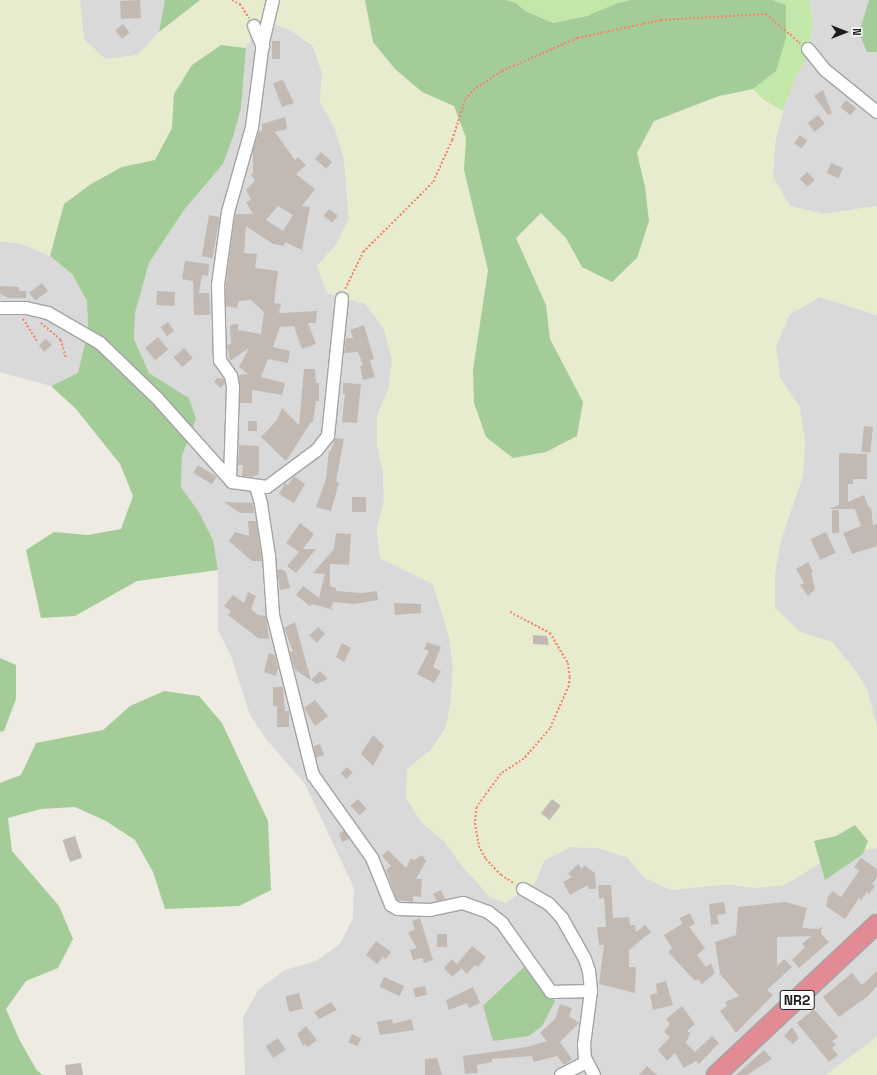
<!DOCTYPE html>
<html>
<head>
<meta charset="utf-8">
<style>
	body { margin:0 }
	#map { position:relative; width:877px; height:1075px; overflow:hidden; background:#eeebe2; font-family:"Space Grotesk",sans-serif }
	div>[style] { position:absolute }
	.residential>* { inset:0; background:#dad9d9 }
	.farmland>* { inset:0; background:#e8ecce }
	.grass>* { inset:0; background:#c3e7a9 }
	.forest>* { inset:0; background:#a3cc98 }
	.building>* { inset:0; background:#c2bab2; transform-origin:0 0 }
	.path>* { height:1.5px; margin-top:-0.75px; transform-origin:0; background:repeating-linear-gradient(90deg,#f6846b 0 2px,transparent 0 4px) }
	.roads { filter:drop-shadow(1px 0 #a3a3a3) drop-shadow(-1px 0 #a3a3a3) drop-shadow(0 1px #a3a3a3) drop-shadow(0 -1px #a3a3a3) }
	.minor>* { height:12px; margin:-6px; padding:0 6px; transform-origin:6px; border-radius:6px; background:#fff }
	.highway>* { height:18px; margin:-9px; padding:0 9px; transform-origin:9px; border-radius:9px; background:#e38b95 }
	span { translate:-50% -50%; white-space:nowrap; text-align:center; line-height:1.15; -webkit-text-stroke:3px #fff; paint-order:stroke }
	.shield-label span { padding:1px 3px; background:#fff; border:1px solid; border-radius:3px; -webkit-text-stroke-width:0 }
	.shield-label { font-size:14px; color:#1c1c1c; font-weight:700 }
	.north { position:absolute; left:825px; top:12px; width:40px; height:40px; -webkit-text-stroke:3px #fff; paint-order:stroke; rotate:90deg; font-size:11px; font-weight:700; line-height:16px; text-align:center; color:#1c1c1c }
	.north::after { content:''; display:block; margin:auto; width:14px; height:18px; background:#1c1c1c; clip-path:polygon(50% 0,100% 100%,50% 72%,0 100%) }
</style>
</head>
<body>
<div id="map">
	<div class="residential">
		<div style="clip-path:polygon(80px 0,165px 0,159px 32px,138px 55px,105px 59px,84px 39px)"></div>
		<div style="clip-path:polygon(809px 0,869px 0,867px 52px,877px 52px,877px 206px,823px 214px,790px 206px,773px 177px,775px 143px,783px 111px,795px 79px,810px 50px,813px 18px)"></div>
		<div style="clip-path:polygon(260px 20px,289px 29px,313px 46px,322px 73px,320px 102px,335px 128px,344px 159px,349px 218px,337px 244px,317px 266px,327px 293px,366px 304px,384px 329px,392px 359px,389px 388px,377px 416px,377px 445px,383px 472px,384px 501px,377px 528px,380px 558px,433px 584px,450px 640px,453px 669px,451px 699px,446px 728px,430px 751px,407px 769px,421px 822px,444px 841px,461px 865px,535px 883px,544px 861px,570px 847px,598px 848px,627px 857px,645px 878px,671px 890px,728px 884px,756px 888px,833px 855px,877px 848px,877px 911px,731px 1056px,707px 1075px,245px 1075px,243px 1017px,259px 989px,285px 970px,316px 961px,340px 944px,353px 918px,354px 888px,305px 784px,266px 739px,250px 715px,231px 656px,218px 630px,218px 570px,213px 540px,199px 512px,181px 487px,182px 456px,196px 419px,189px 398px,149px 373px,134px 339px,135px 313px,149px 263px,184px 210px,223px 164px,241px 108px,246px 48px)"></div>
		<div style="clip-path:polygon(0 241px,22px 244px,50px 256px,72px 274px,87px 302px,88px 330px,78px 373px,51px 386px,0 372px)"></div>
		<div style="clip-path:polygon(820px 297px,877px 315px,877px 727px,867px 690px,855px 670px,832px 642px,800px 632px,775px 608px,775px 572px,781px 540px,803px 475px,800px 407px,780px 378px,776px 346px,790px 314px)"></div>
		<div style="clip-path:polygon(877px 935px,877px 1037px,826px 1075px,725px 1075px)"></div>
	</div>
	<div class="farmland">
		<div style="clip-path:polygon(0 0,80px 0,84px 39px,105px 59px,138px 55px,159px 32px,200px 0,365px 0,373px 42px,395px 69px,422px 92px,454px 106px,466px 138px,464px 170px,488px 270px,483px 305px,583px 402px,550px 339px,546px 305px,516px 238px,541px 213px,566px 238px,582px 267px,649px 221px,645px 187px,637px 153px,654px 121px,719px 96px,753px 89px,764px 100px,783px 111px,775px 143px,773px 177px,790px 206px,823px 214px,877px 206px,877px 315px,820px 297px,790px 314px,776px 346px,780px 378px,800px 407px,805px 441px,803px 475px,781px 540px,775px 573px,775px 608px,800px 632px,832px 642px,855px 670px,867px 690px,877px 727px,877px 848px,833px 855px,785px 885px,756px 888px,728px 884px,671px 890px,645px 878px,627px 857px,598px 848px,570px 847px,544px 861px,535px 883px,506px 903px,491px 898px,461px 865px,444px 841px,421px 822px,406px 798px,407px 769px,430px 751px,446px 727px,451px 699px,453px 669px,450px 640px,433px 584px,380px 558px,377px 528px,384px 501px,383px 472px,377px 445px,377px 416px,389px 388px,392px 359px,384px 329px,366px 304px,327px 293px,317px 266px,337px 244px,349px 218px,344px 159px,335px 128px,320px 102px,322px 73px,313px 46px,289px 29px,261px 20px,246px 48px,221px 45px,174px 94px,172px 128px,155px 160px,122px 167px,64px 204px,50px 256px,22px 244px,0 241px)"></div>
		<div style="clip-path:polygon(877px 1037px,877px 1075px,826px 1075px)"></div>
	</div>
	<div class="grass">
		<div style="clip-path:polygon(506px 0,631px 0,617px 3px,587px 16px,553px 23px,524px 11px,516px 3px)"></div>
		<div style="clip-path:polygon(772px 0,809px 0,813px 18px,810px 50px,795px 79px,783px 111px,764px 100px,753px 89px,776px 71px,786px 5px)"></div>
	</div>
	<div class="forest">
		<div style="clip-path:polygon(165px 0,200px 0,159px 32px)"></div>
		<div style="clip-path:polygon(365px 0,506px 0,516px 3px,525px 11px,553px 23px,587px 16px,617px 3px,631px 0,772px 0,786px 5px,786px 38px,776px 71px,753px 89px,719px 96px,654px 121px,637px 153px,645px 187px,649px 221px,637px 258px,612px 282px,582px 267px,566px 238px,541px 213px,516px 238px,546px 305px,550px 339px,583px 402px,577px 436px,546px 452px,513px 458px,486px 437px,474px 403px,473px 370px,488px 270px,464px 170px,466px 138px,454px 106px,422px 92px,395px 69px,373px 42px)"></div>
		<div style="clip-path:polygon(869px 0,877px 0,877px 52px,867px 52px,859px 33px)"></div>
		<div style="clip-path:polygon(221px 45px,246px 48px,241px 108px,233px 137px,223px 164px,184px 210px,149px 263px,135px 313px,134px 339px,149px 373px,189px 398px,196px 419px,182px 456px,181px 487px,199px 512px,213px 540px,218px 570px,137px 581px,75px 616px,41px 618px,26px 550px,54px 532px,88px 535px,121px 529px,133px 496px,120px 464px,76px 409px,51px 386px,78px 373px,88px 330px,87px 301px,72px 274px,50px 256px,64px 204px,91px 184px,122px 167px,155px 160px,172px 128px,174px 94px,192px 65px)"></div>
		<div style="clip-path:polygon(0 658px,16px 665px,16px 699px,4px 731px,0 732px)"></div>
		<div style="clip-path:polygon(164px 691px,199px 696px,222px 723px,268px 821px,271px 890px,239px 906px,165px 909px,153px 872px,135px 840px,106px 821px,75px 807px,41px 809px,8px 818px,12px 851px,59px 906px,73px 939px,58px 968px,26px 981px,6px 1009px,19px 1039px,36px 1069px,42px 1075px,0 1075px,0 783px,21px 775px,36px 743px,103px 730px,130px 706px)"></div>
		<div style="clip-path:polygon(855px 825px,868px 841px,863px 854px,825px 880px,814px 841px,836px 836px)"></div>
		<div style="clip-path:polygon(524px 967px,555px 1001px,542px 1026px,529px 1036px,493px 1041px,483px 1006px)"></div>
	</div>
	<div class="building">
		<div style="left:140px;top:0;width:18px;height:20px;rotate:87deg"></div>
		<div style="left:123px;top:24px;width:11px;height:10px;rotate:52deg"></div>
		<div style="left:272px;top:41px;width:8px;height:18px"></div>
		<div style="clip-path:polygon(283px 80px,294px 103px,282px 107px,273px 83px)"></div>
		<div style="clip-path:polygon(823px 90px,832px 113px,828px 115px,814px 96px)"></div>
		<div style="left:846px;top:100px;width:13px;height:9px;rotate:39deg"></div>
		<div style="left:818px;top:115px;width:11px;height:13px;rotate:52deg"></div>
		<div style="clip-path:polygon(evenodd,285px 117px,287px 129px,275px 132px,295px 160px,298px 157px,306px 165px,296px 174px,315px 189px,302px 206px,310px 207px,302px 250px,285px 242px,284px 246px,273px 244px,246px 226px,244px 253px,257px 254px,255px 268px,278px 271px,274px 303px,281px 304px,279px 313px,317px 311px,316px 323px,308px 323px,316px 344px,302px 349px,294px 326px,280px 327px,273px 347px,290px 351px,288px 363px,268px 359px,261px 377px,285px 383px,282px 395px,252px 390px,252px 403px,240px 403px,239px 375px,248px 374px,239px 367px,249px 348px,230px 361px,227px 345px,231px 344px,230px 325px,238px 324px,238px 330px,261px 334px,264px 312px,251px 300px,239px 301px,237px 308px,226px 306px,226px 284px,235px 214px,253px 214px,246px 202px,251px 200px,246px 190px,255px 181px,251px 174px,253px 173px,253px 150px,259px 131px,262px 131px,262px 124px,285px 117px,278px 206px,293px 215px,283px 231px,266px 220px,278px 206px)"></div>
		<div style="left:800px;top:135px;width:9px;height:10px;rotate:36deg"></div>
		<div style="left:321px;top:152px;width:15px;height:9px;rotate:42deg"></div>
		<div style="left:831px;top:163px;width:13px;height:11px;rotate:23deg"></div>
		<div style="left:807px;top:172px;width:11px;height:10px;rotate:45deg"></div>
		<div style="left:329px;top:209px;width:11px;height:9px;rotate:38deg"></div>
		<div style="left:209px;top:215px;width:11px;height:42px;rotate:10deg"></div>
		<div style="clip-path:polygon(185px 261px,209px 264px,208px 276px,202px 275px,199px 293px,209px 293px,210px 315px,194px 315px,193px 281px,182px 279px)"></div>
		<div style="left:42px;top:283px;width:10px;height:16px;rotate:53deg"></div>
		<div style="clip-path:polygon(0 286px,19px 287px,19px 291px,26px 291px,26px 298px,9px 298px,0 294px)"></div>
		<div style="left:157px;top:291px;width:18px;height:14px;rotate:3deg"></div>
		<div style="left:168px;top:322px;width:11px;height:9px;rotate:56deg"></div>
		<div style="clip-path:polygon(364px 325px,374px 359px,370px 360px,375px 377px,363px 380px,360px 366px,363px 365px,358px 352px,344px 353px,346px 338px,353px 338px,350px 330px)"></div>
		<div style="left:158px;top:337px;width:16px;height:17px;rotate:50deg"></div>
		<div style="clip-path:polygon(46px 339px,52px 345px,44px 352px,39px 345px)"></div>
		<div style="left:184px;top:348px;width:13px;height:14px;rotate:48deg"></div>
		<div style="clip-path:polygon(304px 369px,315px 369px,316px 383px,319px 383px,319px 401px,316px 401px,313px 422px,311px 422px,286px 461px,261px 437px,277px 420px,282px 408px,299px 425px)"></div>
		<div style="clip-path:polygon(217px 378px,224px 379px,225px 383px,221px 388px,214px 382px)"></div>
		<div style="clip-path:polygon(343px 383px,361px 384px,357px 423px,342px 422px,345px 394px,343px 394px)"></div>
		<div style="left:248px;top:421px;width:9px;height:10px"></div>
		<div style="left:864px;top:426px;width:9px;height:26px;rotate:6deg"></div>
		<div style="clip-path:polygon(335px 438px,344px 439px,336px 481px,339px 483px,331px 511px,316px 507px,326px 479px,329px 451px,331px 451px)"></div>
		<div style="clip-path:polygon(239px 445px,259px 446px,259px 474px,252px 477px,242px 476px,243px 465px,238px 465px)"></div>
		<div style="clip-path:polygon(839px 453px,867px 454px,867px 479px,853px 479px,853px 484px,848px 484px,848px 502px,864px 495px,869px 508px,871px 507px,873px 525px,877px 524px,877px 546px,852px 554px,843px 533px,861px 526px,855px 509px,828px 509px,839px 505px)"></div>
		<div style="left:198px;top:465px;width:22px;height:9px;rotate:32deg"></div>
		<div style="clip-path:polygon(294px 476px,305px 484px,294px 503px,279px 494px,285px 483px,288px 485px)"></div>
		<div style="left:352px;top:497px;width:14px;height:15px"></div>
		<div style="clip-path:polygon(224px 502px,253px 503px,254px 513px,240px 513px)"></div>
		<div style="left:832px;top:510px;width:7px;height:23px"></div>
		<div style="clip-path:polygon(248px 521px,256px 521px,262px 561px,252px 561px,229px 541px,235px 532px,249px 536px)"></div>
		<div style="clip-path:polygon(300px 523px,314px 534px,303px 549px,316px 549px,296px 573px,287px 566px,299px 552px,286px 543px)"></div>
		<div style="left:826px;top:532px;width:23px;height:17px;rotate:65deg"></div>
		<div style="clip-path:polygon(336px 533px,351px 534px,349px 565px,330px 564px,330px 586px,336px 588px,336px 591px,362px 593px,377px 591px,378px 600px,354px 604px,333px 602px,331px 608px,334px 610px,312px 604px,310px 606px,296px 595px,303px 586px,319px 598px,325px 574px,313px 573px,334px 549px)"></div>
		<div style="clip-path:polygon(808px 562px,813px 572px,811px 573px,815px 589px,808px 596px,800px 585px,804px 583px,796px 569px)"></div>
		<div style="clip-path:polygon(281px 569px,286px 572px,290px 588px,280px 590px,277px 570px)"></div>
		<div style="clip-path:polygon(248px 592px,256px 596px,251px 609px,258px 615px,266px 616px,269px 639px,258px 638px,228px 615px,231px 611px,224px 606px,233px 595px,244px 603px)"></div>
		<div style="clip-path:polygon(394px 603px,421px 604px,421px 613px,395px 615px)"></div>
		<div style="clip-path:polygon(295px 622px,311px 680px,320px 671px,328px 679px,317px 684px,295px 670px,290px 652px,293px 651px,284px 628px)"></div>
		<div style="left:318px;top:627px;width:10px;height:12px;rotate:45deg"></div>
		<div style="clip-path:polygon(533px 635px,547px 636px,549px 645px,533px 644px)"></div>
		<div style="clip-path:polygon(427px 642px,441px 647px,433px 667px,441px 671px,434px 683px,417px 674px,429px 651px,424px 649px)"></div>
		<div style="clip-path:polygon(342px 643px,351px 648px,344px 662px,336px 657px)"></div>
		<div style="clip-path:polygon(269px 653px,275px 655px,278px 668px,276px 676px,264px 672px)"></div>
		<div style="clip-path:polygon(273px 687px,283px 687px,285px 711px,289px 711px,289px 727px,277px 727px,277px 706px,273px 706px)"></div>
		<div style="clip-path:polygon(315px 700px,328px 716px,315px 726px,304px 708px)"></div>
		<div style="clip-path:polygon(373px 735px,384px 746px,373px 766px,361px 754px)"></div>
		<div style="clip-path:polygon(320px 744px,324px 755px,316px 758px,314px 746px)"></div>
		<div style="left:347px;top:767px;width:8px;height:9px;rotate:45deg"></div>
		<div style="left:358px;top:799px;width:13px;height:10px;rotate:48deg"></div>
		<div style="left:552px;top:799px;width:11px;height:18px;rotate:38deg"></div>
		<div style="clip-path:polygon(344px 831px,349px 839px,342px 842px,339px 833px)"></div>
		<div style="left:75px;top:836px;width:23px;height:13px;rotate:72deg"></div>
		<div style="clip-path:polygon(388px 850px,406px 868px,411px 858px,414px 860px,422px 855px,426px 861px,416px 879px,422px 879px,421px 897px,413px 896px,413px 902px,397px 900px,386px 870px,391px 866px,382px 856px)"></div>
		<div style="clip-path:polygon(861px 858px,877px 869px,877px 877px,872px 884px,875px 886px,869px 894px,867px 892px,861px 900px,859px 898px,845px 919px,826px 906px,828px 897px,833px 891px,841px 897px,859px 871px,854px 867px)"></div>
		<div style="clip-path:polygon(578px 864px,582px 869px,584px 865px,595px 873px,596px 889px,588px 889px,588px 885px,570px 895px,563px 882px,572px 877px,568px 874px)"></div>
		<div style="clip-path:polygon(598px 885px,611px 885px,613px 918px,629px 917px,630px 925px,635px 925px,636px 932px,645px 925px,651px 932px,629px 950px,629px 967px,636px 967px,635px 993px,599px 984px,604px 945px,599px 945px,597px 927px,606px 927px,604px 898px,599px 899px)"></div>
		<div style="clip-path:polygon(441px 890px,445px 899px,437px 901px,433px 894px)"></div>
		<div style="clip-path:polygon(724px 902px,726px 914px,717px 915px,719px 924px,711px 925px,709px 904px)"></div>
		<div style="clip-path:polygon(785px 902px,807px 908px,802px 928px,819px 929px,822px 926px,821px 934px,829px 942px,799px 968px,792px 960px,805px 947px,802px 944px,811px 936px,777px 937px,777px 966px,784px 959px,792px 967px,767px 990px,773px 995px,736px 1033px,720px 1011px,727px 1006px,725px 1002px,739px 996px,720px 974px,715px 942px,736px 935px,738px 907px)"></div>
		<div style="clip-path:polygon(690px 913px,695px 924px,689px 927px,705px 948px,697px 955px,706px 967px,711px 963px,715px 973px,702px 984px,698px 979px,695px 981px,668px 952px,672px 948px,664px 935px,682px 924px,680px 918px)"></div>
		<div style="clip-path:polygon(420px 918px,433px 960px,424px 963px,422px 958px,413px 960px,410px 950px,417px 948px,408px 933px,415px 929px,412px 921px)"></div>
		<div style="left:437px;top:934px;width:10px;height:13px"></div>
		<div style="clip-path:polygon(376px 941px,391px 952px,386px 959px,383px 957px,377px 964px,366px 955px)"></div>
		<div style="clip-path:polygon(472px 946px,486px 957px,478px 967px,475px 965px,467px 974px,459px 966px,461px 969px,452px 977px,444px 968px,452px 959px,457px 964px)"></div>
		<div style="clip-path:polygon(877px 971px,877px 986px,868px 996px,839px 1017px,823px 997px,852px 973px,862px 985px)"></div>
		<div style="left:384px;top:977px;width:22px;height:11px;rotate:24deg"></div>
		<div style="clip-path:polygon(666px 981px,673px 1005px,653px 1010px,650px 995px,657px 993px,656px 984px)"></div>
		<div style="left:425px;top:986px;width:9px;height:12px;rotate:77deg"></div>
		<div style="clip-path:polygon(473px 987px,480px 1003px,469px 1008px,467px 1003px,449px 1010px,446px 1000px)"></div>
		<div style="left:299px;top:993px;width:16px;height:14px;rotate:76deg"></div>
		<div style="clip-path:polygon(331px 1002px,337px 1010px,319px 1019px,314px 1012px)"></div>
		<div style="clip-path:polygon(560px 1004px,572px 1008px,569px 1016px,579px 1023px,560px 1042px,572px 1059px,564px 1065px,557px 1056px,534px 1062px,532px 1056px,492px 1059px,492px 1062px,477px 1065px,478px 1073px,465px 1074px,463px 1056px,527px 1047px,547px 1041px,540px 1033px,555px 1019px)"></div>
		<div style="clip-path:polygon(682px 1006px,695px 1024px,687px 1031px,690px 1033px,686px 1043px,695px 1052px,712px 1036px,719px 1043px,699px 1064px,696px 1061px,684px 1068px,675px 1053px,667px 1061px,658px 1050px,670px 1037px,664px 1032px,670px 1024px,666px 1019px)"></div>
		<div style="clip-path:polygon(814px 1009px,838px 1037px,832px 1041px,836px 1045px,832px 1048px,838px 1055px,829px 1062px,797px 1023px)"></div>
		<div style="clip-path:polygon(392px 1019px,393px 1024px,411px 1019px,414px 1030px,380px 1035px,377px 1022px)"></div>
		<div style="clip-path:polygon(306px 1026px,317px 1040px,308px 1047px,305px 1044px,303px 1046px,297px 1034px)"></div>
		<div style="clip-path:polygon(792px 1027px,799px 1038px,793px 1044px,784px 1036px)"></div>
		<div style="left:352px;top:1034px;width:10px;height:9px;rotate:24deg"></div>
		<div style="left:278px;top:1038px;width:14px;height:15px;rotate:56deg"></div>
		<div style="clip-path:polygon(764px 1050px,772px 1059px,747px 1075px,736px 1075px)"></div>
		<div style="clip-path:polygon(437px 1058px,442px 1075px,425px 1075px,425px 1059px)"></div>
		<div style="clip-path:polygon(81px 1063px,83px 1075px,66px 1075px,65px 1065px)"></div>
		<div style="clip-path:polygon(647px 1066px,657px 1075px,639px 1075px)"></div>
	</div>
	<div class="path">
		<div style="left:232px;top:0;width:9px;rotate:27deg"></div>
		<div style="left:240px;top:4px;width:17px;rotate:57deg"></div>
		<div style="left:345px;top:289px;width:41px;rotate:-64.1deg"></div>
		<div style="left:363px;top:252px;width:99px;rotate:-45deg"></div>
		<div style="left:433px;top:182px;width:46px;rotate:-65.7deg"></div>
		<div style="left:452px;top:140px;width:43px;rotate:-72.4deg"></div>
		<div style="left:465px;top:99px;width:12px;rotate:-48deg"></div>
		<div style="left:473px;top:90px;width:35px;rotate:-33deg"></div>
		<div style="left:502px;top:71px;width:82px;rotate:-23.7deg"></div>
		<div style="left:577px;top:38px;width:86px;rotate:-12.1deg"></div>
		<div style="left:661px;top:20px;width:105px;rotate:-3.3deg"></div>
		<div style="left:766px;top:14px;width:45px;rotate:40.5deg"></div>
		<div style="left:23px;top:319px;width:27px;rotate:57deg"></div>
		<div style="left:41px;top:323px;width:26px;rotate:40deg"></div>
		<div style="left:61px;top:340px;width:18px;rotate:74deg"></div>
		<div style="left:510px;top:612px;width:45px;rotate:27.7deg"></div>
		<div style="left:550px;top:633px;width:35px;rotate:59deg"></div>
		<div style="left:568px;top:663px;width:14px;rotate:82deg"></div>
		<div style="left:570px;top:677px;width:9px;rotate:96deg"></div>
		<div style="left:569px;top:686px;width:47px;rotate:113.8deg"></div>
		<div style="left:550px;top:729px;width:40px;rotate:131deg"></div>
		<div style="left:524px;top:759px;width:27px;rotate:147deg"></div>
		<div style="left:501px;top:774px;width:41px;rotate:126deg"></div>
		<div style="left:477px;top:807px;width:16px;rotate:97deg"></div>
		<div style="left:475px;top:823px;width:23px;rotate:80deg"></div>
		<div style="left:479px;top:846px;width:15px;rotate:62deg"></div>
		<div style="left:486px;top:859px;width:22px;rotate:47deg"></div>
		<div style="left:501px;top:875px;width:15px;rotate:32deg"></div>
	</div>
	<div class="roads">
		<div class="minor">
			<div style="left:254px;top:26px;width:23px;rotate:67deg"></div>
			<div style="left:808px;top:49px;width:27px;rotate:51deg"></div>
			<div style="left:825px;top:70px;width:67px;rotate:38.9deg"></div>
			<div style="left:0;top:308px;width:26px"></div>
			<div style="left:26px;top:308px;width:23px;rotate:13deg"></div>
			<div style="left:48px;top:313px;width:60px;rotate:30deg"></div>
			<div style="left:100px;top:343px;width:79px;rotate:44deg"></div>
			<div style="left:157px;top:398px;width:113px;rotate:48.2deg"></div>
			<div style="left:232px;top:482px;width:35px;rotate:8deg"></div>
			<div style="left:267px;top:487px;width:62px;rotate:-36.5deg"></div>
			<div style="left:317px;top:450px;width:18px;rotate:-52deg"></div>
			<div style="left:328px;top:436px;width:138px;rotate:-84.2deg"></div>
			<div style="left:230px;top:479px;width:92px;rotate:-88.1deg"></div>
			<div style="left:233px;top:387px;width:11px;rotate:-100deg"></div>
			<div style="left:231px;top:376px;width:19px;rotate:-125deg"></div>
			<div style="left:220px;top:360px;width:75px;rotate:-91.5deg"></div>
			<div style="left:218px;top:285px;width:74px;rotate:-82.2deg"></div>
			<div style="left:228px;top:212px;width:88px;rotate:-74.2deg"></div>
			<div style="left:252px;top:127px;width:86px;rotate:-82.6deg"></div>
			<div style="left:263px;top:42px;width:43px;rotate:-76.6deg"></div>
			<div style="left:256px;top:486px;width:19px;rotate:74deg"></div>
			<div style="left:261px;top:504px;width:53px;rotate:81.3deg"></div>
			<div style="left:269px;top:556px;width:59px;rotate:86.1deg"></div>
			<div style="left:273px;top:615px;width:165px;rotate:76deg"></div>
			<div style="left:313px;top:775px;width:102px;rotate:54.6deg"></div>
			<div style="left:372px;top:858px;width:51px;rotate:68deg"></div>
			<div style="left:391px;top:905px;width:8px;rotate:30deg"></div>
			<div style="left:398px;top:909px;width:32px;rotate:2deg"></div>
			<div style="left:430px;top:910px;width:34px;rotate:-12deg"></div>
			<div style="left:463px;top:903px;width:27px;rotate:20deg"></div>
			<div style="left:488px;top:912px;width:18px;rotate:38deg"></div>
			<div style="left:502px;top:923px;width:85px;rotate:54.6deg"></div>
			<div style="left:551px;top:992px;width:40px;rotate:-1.4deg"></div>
			<div style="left:523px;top:889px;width:30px;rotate:30deg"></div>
			<div style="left:549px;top:904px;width:19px;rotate:47deg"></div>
			<div style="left:562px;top:918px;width:47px;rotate:60.7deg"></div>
			<div style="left:585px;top:959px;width:13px;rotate:72deg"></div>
			<div style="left:589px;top:971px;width:20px;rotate:84deg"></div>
			<div style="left:591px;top:991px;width:54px;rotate:97.4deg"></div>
			<div style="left:584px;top:1045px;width:13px;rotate:86deg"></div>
			<div style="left:585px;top:1058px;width:19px;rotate:62deg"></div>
			<div style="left:561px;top:1075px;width:29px;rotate:-27deg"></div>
		</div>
		<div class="highway">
			<div style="left:716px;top:1075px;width:221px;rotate:-43.2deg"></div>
		</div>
	</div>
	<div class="shield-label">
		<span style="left:797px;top:1000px">NR2</span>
	</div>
	<div class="north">N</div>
</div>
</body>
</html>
